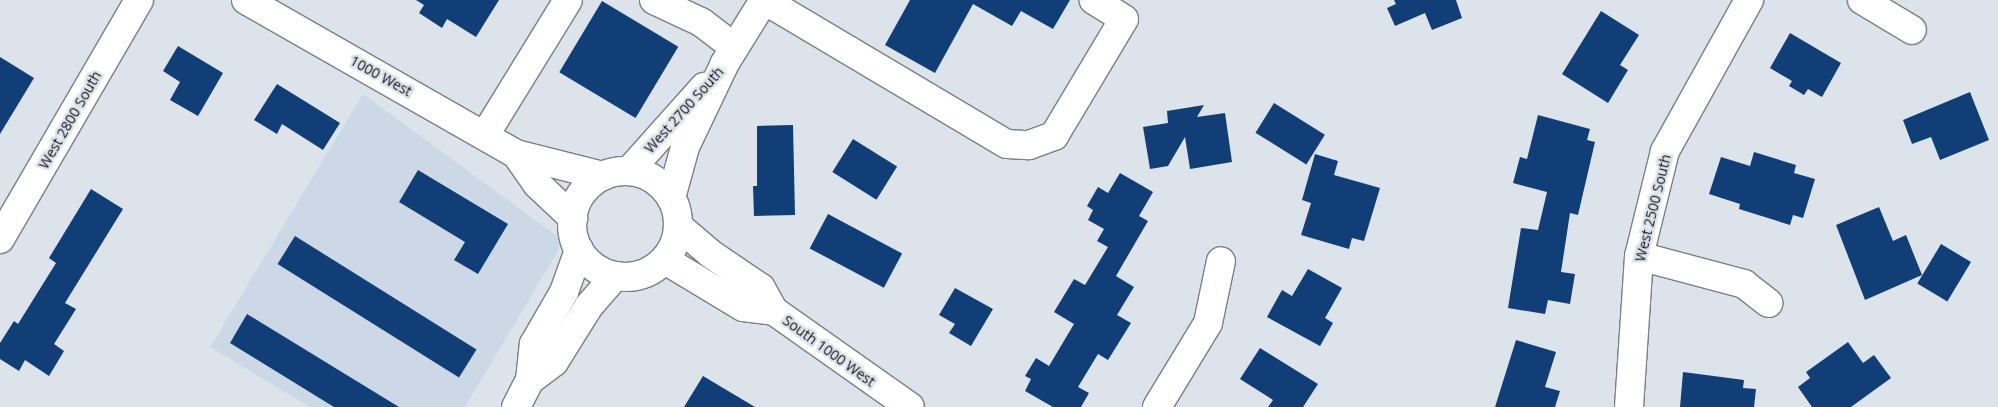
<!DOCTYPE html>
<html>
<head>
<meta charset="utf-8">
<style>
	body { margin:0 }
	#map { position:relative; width:1998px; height:407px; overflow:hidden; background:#dce3eb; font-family:"Open Sans",sans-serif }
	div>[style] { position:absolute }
	.built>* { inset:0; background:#cdd8e7 }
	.building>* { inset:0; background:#123e78; transform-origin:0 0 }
	.roads { filter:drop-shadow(1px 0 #797f86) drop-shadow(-1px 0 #797f86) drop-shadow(0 1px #797f86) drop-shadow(0 -1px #797f86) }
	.minor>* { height:28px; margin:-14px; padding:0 14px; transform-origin:14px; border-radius:14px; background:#fff }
	.major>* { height:28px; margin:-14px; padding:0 14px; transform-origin:14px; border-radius:14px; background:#fff }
	.major>.ring { margin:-14px; padding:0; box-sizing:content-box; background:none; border:28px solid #fff; border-radius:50% }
	span { translate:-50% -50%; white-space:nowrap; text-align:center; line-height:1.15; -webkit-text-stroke:5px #dce3eb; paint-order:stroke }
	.street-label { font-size:14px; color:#101215 }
</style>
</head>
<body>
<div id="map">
	<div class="built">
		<div style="clip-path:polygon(363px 94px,558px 237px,559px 249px,465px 407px,310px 407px,210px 347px)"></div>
	</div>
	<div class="building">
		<div style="clip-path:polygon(416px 0,499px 0,476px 37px,447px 19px,442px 28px,419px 13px,424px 5px)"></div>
		<div style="clip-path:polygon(910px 0,1070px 0,1053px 29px,1021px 11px,1012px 26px,973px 4px,935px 73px,885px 45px)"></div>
		<div style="clip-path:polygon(1394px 0,1456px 0,1462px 18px,1432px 30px,1425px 13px,1395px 26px,1387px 8px,1396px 4px)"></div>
		<div style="left:602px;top:1px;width:89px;height:83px;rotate:31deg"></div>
		<div style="clip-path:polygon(1601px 11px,1639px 35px,1620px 65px,1628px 70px,1608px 103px,1562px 74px)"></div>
		<div style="clip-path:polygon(1790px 33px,1841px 63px,1822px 97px,1808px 89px,1804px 95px,1789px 86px,1792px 81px,1770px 68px)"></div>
		<div style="clip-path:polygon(178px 46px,223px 73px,198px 116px,170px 100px,180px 82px,163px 71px)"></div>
		<div style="clip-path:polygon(0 57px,34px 78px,0 134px)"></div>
		<div style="clip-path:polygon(277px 84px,340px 123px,323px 150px,282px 124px,277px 134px,254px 120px)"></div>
		<div style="clip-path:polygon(1970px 92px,1989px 140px,1940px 160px,1931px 137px,1912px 144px,1903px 120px)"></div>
		<div style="left:1274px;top:103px;width:60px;height:35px;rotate:32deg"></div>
		<div style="clip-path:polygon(1204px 105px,1197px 117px,1225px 113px,1232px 162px,1190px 169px,1185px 137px,1168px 166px,1150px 169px,1143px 127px,1168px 123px,1167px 111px)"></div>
		<div style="clip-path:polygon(1538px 115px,1590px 129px,1587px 140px,1595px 142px,1578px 215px,1570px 213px,1561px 272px,1575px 274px,1570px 304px,1548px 300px,1545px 314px,1508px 308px,1521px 228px,1538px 230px,1547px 192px,1513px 183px,1520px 157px,1527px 159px)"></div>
		<div style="clip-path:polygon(793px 125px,795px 215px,754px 216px,753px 186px,757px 186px,757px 126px)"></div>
		<div style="left:853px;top:139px;width:52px;height:39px;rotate:32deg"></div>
		<div style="clip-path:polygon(1754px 152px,1796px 165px,1794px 173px,1815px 179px,1803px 218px,1793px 215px,1790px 225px,1739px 209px,1740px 204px,1709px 194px,1721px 157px,1750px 166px)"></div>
		<div style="clip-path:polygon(1315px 154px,1338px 161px,1334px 175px,1380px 188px,1364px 241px,1352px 238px,1349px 249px,1301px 235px,1311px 203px,1302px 200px)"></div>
		<div style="clip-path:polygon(418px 170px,508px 224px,478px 274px,454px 260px,465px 242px,399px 202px)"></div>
		<div style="clip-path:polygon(1120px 173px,1153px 192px,1139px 216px,1148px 221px,1116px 276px,1134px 287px,1117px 315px,1131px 323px,1108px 360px,1098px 354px,1078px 387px,1089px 393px,1081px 407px,1053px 407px,1025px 391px,1031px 379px,1025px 376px,1036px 358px,1049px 366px,1074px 324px,1054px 312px,1074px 279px,1085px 285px,1108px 247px,1097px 241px,1104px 229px,1088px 220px,1093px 210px,1087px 206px,1098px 187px,1108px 193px)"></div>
		<div style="clip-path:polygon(91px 189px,123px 209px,65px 303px,76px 309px,54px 344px,64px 351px,49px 376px,25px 360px,19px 371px,0 359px,0 343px,14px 321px,18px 324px,56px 263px,49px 258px)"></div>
		<div style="clip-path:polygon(1879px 207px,1893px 241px,1906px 235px,1922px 275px,1865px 300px,1836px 225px)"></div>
		<div style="left:828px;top:214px;width:84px;height:39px;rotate:28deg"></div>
		<div style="left:295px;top:236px;width:214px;height:33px;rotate:32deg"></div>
		<div style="left:1941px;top:244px;width:35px;height:46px;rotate:31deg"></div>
		<div style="clip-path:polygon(1308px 269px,1342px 288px,1325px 318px,1333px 323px,1320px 346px,1267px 317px,1282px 290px,1292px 296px)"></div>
		<div style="clip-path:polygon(955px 288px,993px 309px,971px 346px,949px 333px,955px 324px,939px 315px)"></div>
		<div style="clip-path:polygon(247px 314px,399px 407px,334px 407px,230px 343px)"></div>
		<div style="clip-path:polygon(1516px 340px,1556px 352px,1545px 387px,1560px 391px,1555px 407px,1495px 407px)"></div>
		<div style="clip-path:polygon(1848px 342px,1863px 363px,1874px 355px,1891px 378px,1851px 407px,1812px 407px,1798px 387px,1810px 378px,1806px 372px)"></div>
		<div style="clip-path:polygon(1260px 348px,1318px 384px,1303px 407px,1268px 407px,1273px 400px,1240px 379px)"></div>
		<div style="clip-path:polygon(1683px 372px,1744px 380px,1743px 388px,1756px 389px,1754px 407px,1680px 407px)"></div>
		<div style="clip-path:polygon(703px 376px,755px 407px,684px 407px)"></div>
	</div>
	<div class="roads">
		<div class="minor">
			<div style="left:654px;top:0;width:52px;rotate:25.1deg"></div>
			<div style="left:701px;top:22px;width:41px;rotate:37.1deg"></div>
			<div style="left:764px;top:0;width:282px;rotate:30.7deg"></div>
			<div style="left:1007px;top:144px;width:22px;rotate:3deg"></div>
			<div style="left:1029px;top:145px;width:27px;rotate:-20deg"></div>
			<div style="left:1054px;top:136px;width:136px;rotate:-59.1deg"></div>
			<div style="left:1124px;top:19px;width:36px;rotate:-148deg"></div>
			<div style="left:1862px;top:0;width:58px;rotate:31deg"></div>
			<div style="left:485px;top:135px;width:158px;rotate:-58.4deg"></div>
			<div style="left:0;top:239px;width:276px;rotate:-59.8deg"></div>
			<div style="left:1639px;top:256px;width:109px;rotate:14.9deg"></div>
			<div style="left:1744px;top:284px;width:31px;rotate:38deg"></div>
			<div style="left:1157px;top:407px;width:98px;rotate:-58.7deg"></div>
			<div style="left:1208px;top:323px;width:63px;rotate:-78.2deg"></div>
			<div style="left:1629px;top:407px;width:151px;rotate:-86.2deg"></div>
			<div style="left:1639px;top:256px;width:108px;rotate:-76.1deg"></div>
			<div style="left:1665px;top:151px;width:173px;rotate:-60.9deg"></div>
		</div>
		<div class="major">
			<div style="left:246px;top:0;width:311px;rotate:29.7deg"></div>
			<div style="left:516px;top:154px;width:90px;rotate:14.2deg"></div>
			<div style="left:516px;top:154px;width:37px;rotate:55deg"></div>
			<div style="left:537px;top:184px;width:50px;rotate:43.4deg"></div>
			<div style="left:629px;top:171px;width:113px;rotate:-48.2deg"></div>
			<div class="ring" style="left:572px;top:171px;width:78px;height:78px"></div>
			<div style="left:671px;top:198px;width:53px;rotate:-74.6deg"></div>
			<div style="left:685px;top:147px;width:93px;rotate:-64.5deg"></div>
			<div style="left:725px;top:63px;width:74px;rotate:-58.2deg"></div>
			<div style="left:678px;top:226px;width:43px;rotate:40.3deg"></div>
			<div style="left:711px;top:254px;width:60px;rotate:34.2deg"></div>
			<div style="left:761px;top:288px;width:26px;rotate:61deg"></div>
			<div style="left:774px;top:311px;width:166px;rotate:35.2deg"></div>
			<div style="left:665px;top:260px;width:91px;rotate:31.1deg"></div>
			<div style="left:743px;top:307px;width:31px;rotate:7deg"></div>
			<div style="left:530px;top:380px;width:30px;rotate:-37deg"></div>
			<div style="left:554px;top:362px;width:66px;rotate:-58deg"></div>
			<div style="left:589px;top:306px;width:40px;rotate:-49deg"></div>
			<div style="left:516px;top:407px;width:30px;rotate:-63deg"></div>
			<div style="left:530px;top:380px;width:36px;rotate:-84deg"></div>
			<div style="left:534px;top:344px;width:60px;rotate:-60deg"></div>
			<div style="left:564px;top:292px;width:45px;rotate:-70.3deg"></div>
		</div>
	</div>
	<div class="street-label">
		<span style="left:381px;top:76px;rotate:29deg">1000 West</span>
		<span style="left:684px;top:110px;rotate:-48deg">West 2700 South</span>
		<span style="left:70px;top:120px;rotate:-60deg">West 2800 South</span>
		<span style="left:1653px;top:208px;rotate:-76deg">West 2500 South</span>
		<span style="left:829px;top:351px;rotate:36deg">South 1000 West</span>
	</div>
</div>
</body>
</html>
